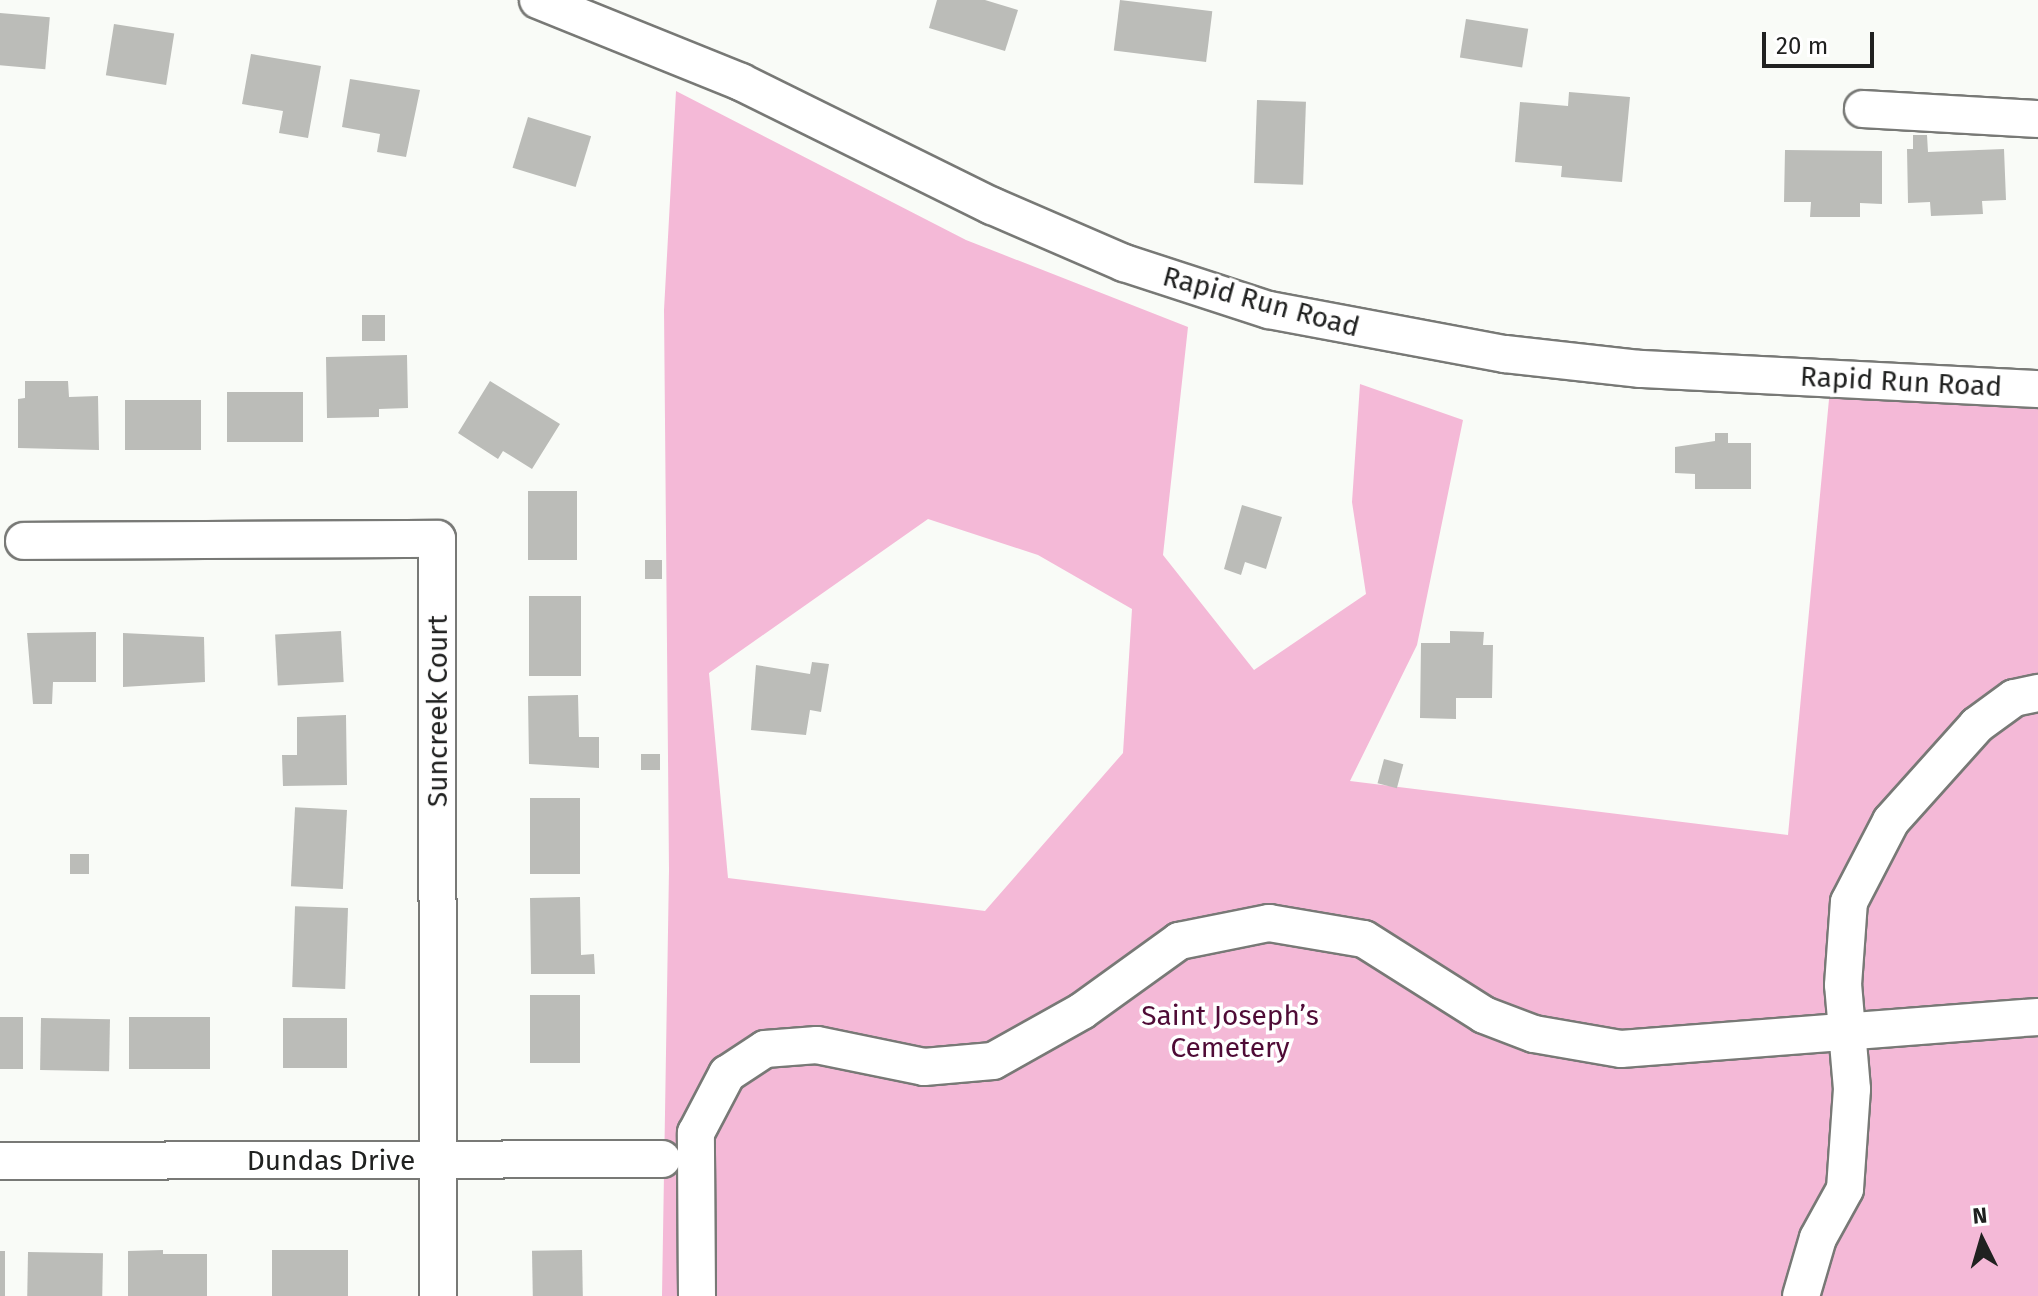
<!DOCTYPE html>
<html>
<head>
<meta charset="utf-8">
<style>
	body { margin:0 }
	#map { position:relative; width:2038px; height:1296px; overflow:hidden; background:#f9fbf7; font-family:"Fira Sans",sans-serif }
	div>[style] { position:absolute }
	.green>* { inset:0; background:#f4b9d7 }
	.building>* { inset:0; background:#bbbcb8; transform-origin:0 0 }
	.roads { filter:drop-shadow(2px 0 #787976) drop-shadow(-2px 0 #787976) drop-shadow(0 2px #787976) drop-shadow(0 -2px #787976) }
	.minor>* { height:36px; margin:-18px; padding:0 18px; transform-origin:18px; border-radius:18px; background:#fff }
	span { translate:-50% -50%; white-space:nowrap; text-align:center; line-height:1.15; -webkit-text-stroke:7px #fff; paint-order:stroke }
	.street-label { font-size:28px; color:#202120 }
	.park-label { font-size:28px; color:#4f0b36 }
	.north { position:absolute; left:1942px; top:1200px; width:80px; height:80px; -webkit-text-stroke:6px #fff; paint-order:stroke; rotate:355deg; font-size:22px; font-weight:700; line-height:32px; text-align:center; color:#202120 }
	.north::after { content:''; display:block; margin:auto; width:28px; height:36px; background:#202120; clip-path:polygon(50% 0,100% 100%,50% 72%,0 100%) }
	.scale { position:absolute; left:1762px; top:32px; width:112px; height:36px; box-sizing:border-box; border:4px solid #202120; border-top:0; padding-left:10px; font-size:24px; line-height:28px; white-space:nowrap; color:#202120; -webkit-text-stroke:6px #fff; paint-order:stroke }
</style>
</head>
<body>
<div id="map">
	<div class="green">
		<div style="clip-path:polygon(evenodd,676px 91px,966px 240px,1188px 327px,1163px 555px,1254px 670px,1366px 594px,1352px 502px,1360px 384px,1463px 420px,1417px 645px,1350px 781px,1788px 835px,1831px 378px,2038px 389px,2038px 1296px,662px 1296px,669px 870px,664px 310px,676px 91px,928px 519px,1038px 555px,1132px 609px,1123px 753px,985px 911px,728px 878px,709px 673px,928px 519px)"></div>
	</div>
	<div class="building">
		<div style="clip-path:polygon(937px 0,985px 0,1018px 10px,1005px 51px,929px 28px)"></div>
		<div style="left:1120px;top:0;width:93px;height:51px;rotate:7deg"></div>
		<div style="left:0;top:13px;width:50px;height:52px;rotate:5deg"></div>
		<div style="left:1466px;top:19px;width:63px;height:39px;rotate:9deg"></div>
		<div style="left:114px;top:24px;width:61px;height:52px;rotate:9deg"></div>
		<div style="clip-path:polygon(251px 54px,321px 66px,308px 138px,279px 133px,283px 111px,242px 104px)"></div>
		<div style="clip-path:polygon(350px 79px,420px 90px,406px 157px,377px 152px,380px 134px,342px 127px)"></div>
		<div style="clip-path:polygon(1569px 92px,1630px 97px,1622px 182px,1561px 177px,1562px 166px,1515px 162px,1520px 102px,1568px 106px)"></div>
		<div style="left:1257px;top:100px;width:49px;height:83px;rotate:2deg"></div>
		<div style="left:528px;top:117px;width:66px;height:53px;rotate:17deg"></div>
		<div style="clip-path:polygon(1913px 135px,1927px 135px,1928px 152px,2004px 149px,2006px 200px,1982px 201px,1983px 214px,1931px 216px,1930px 202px,1908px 203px,1907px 149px,1913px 149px)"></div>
		<div style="clip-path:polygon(1785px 150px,1882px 151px,1882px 204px,1860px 203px,1860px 217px,1810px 217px,1811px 202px,1784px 202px)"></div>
		<div style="left:362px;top:315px;width:23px;height:26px"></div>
		<div style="clip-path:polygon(407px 355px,408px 408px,379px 409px,379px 417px,327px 418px,326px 357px)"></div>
		<div style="clip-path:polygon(25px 381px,68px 381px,69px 397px,98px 396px,99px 450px,18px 448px,18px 399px,25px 398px)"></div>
		<div style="clip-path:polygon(490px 381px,560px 424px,532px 469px,503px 451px,498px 459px,458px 433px)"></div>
		<div style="left:227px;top:392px;width:76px;height:50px"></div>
		<div style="left:201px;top:400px;width:50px;height:76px;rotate:90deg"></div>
		<div style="clip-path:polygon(1715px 433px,1728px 433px,1728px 443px,1751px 443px,1751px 489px,1695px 489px,1695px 474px,1675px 473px,1675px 447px,1715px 441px)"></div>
		<div style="left:528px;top:491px;width:49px;height:69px"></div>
		<div style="clip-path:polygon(1242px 505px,1282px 517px,1266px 569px,1245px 562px,1241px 575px,1224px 569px)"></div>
		<div style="left:645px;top:560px;width:17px;height:19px"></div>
		<div style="left:581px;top:596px;width:80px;height:52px;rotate:90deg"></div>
		<div style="left:341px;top:631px;width:51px;height:66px;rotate:87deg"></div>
		<div style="clip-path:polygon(1450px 631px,1484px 632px,1483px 645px,1493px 645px,1492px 698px,1456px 698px,1456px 719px,1420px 718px,1421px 643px,1450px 643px)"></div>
		<div style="clip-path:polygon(96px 632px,96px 682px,53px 682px,52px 704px,33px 704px,27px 633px)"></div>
		<div style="clip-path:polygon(123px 633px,204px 637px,205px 682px,123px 687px)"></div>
		<div style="clip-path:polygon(812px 662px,829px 664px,821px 712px,810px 710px,806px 735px,751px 730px,756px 665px,810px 674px)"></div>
		<div style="clip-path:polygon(578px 695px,579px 737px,599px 737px,599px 768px,529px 764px,528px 696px)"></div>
		<div style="clip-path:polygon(346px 715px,347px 785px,283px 786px,282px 755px,297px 755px,297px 717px)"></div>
		<div style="left:641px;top:754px;width:19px;height:16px"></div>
		<div style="left:1384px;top:759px;width:20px;height:25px;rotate:15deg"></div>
		<div style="left:530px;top:798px;width:50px;height:76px"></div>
		<div style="left:347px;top:810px;width:79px;height:52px;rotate:93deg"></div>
		<div style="left:89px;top:854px;width:20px;height:19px;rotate:90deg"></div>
		<div style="clip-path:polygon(580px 897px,581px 955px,594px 954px,595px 974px,531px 974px,530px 898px)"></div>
		<div style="left:348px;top:908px;width:81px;height:53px;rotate:92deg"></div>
		<div style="left:580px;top:995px;width:68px;height:50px;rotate:90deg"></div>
		<div style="left:23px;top:1017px;width:52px;height:23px;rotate:90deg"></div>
		<div style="left:129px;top:1017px;width:81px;height:52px"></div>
		<div style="left:41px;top:1018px;width:69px;height:52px;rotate:1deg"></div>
		<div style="left:283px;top:1018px;width:64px;height:50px"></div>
		<div style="clip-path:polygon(163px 1250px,163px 1254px,207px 1254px,207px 1296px,128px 1296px,128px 1251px)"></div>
		<div style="left:348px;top:1250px;width:46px;height:76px;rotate:90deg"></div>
		<div style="left:582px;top:1250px;width:46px;height:50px;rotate:89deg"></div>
		<div style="left:0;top:1251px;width:5px;height:45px"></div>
		<div style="left:28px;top:1252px;width:75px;height:44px;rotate:1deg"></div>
	</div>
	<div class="roads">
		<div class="minor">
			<div style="left:538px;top:0;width:219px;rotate:22deg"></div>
			<div style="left:741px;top:82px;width:280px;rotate:26.3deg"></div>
			<div style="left:992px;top:206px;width:144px;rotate:23.4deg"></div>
			<div style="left:1124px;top:263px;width:152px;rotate:18deg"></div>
			<div style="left:1269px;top:310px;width:240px;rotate:10.6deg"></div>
			<div style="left:1505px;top:354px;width:137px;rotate:6.3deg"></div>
			<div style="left:1641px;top:369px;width:398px;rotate:2.9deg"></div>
			<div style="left:1863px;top:109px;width:175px;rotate:3.3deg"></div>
			<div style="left:24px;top:541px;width:413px;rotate:-0.3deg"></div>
			<div style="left:437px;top:539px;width:757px;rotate:89.92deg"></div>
			<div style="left:0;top:1161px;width:662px;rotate:-0.17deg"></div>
			<div style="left:697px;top:1296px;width:163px;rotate:-90.4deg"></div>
			<div style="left:696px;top:1133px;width:67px;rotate:-62.3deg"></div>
			<div style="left:727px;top:1074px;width:45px;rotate:-33.3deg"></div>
			<div style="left:765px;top:1049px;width:52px;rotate:-4.4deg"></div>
			<div style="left:817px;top:1045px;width:109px;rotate:11.6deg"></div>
			<div style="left:924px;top:1067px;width:69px;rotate:-5deg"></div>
			<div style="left:993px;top:1061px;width:102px;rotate:-29.3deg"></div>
			<div style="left:1082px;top:1011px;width:120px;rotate:-35.8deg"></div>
			<div style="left:1179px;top:941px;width:92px;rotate:-11.3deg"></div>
			<div style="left:1269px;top:923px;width:96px;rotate:9.6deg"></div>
			<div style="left:1364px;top:939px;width:142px;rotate:32.3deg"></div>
			<div style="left:1484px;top:1015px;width:53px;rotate:20.8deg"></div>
			<div style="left:1534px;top:1034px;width:88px;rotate:9.8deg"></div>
			<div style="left:1621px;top:1049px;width:418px;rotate:-4.4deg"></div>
			<div style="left:1801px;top:1296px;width:60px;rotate:-73.7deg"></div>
			<div style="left:1818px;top:1238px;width:56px;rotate:-61.1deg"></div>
			<div style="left:1845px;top:1189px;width:100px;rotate:-86deg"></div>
			<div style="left:1852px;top:1089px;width:104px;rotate:-94.9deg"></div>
			<div style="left:1843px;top:985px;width:83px;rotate:-85.9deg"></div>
			<div style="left:1849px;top:902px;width:91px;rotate:-62.6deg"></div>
			<div style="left:1891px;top:821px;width:129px;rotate:-48.1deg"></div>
			<div style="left:1977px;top:725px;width:46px;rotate:-36.1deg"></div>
			<div style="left:2014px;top:698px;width:25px;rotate:-12deg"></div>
		</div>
	</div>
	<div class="street-label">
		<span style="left:1261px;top:302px;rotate:15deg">Rapid Run Road</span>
		<span style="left:1901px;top:382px;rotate:3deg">Rapid Run Road</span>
		<span style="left:438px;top:711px;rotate:-90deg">Suncreek Court</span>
		<span style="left:331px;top:1161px">Dundas Drive</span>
	</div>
	<div class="park-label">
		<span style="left:1230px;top:1032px">Saint Joseph’s<br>Cemetery</span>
	</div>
	<div class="north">N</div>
	<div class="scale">20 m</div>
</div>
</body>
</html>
